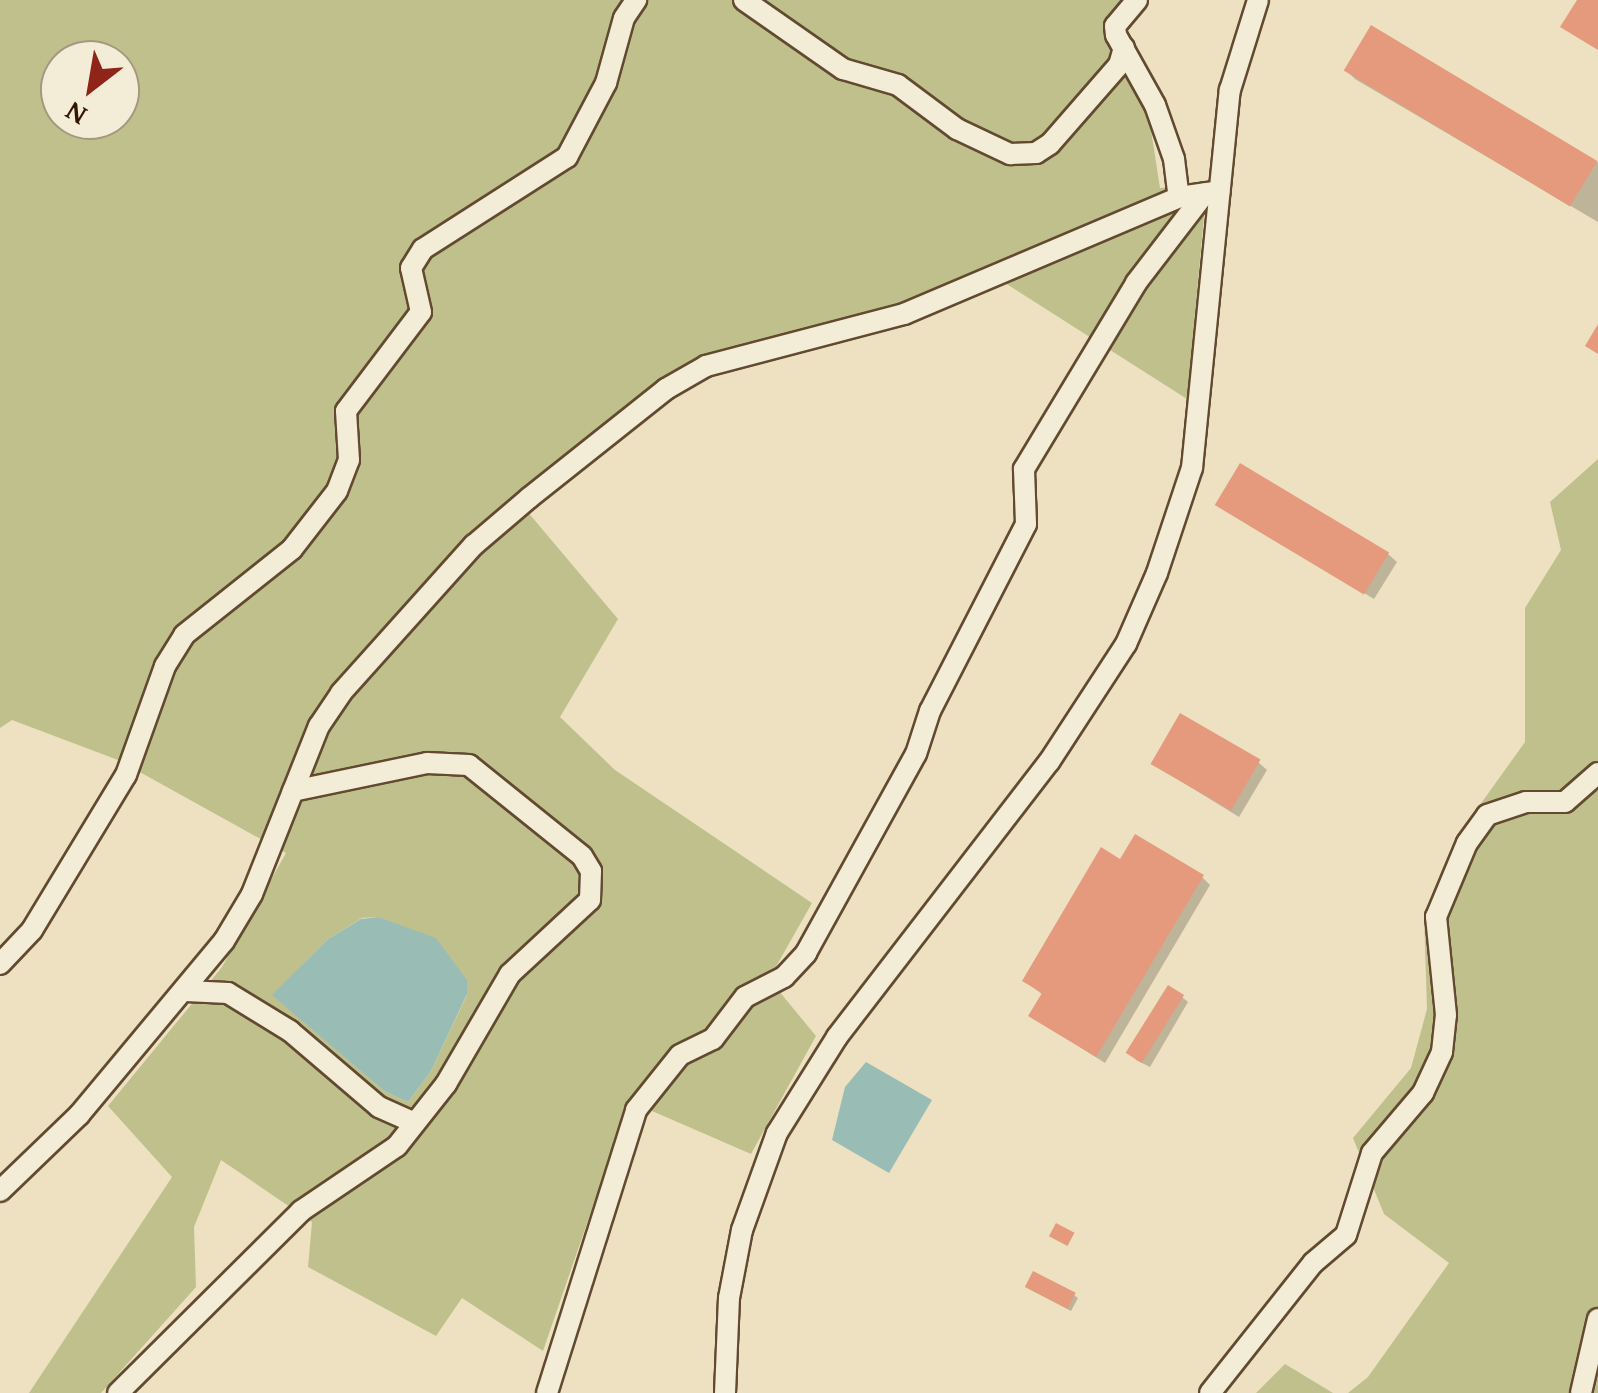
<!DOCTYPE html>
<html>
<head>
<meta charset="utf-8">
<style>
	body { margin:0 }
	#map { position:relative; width:1598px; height:1393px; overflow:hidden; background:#ede1c1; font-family:"Gentium Book Plus",serif }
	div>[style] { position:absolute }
	.green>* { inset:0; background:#c0c08d }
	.water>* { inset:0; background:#99bdb4 }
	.shadow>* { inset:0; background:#0003 }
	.building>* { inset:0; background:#e59a7d; transform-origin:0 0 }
	.roads { filter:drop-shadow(2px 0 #624a30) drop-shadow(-2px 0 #624a30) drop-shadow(0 2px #624a30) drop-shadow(0 -2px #624a30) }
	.minor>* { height:20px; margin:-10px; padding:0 10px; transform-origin:10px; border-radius:10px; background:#f3ecd7 }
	span { translate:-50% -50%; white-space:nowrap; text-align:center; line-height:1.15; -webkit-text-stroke:8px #f3ecd7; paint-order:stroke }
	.north { position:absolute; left:40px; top:40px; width:100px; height:100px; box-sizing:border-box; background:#f3ecd7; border:2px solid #a79781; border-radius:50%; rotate:211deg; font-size:28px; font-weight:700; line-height:40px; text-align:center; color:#341700 }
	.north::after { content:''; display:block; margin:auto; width:35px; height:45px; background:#8f2418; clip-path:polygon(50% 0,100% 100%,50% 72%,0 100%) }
</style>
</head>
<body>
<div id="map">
	<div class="green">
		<div style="clip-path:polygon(evenodd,0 0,1125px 0,1104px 24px,1149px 117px,1160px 188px,1207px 185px,1187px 399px,1005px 283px,885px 326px,711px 371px,526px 510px,618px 619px,560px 717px,615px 770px,812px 903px,769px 979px,816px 1036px,751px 1154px,629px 1101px,543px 1351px,462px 1298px,436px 1336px,308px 1267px,312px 1222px,221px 1160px,194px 1227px,196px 1287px,101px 1393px,29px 1393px,172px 1177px,108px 1106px,222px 967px,286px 853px,118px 760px,12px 720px,0 728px,0 0,60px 60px,120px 60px,120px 120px,60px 120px,60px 60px,0 0,378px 917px,467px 995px,431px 1071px,408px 1102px,384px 1091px,273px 995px,328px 939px,362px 918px,378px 917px)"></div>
		<div style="clip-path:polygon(1598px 459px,1598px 1393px,1348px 1393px,1368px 1377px,1449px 1263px,1384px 1214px,1353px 1138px,1411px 1068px,1427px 1009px,1424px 916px,1459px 834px,1525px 742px,1525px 608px,1561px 550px,1550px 502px)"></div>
		<div style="clip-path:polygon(1285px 1364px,1333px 1393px,1256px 1393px)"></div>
	</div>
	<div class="water">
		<div style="clip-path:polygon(378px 917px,436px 938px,467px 980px,467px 994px,431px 1071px,408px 1102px,384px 1091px,272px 995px,328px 939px,361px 919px)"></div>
		<div style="clip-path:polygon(866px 1062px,932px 1100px,889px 1173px,832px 1140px,845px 1087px)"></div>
	</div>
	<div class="shadow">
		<div style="clip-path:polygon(1347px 71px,1598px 162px,1598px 222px,1355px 79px)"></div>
		<div style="clip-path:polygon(1218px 504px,1388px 554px,1397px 562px,1374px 599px)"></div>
		<div style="clip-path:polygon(1258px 762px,1267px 770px,1239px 817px,1153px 764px)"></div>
		<div style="clip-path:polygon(1121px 863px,1202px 877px,1210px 885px,1105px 1063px,1031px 1016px,1043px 995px,1025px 981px)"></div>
		<div style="clip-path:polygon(1182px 997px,1188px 1002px,1150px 1067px,1136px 1060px,1131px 1054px)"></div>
		<div style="clip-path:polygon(1031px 1290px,1074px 1295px,1078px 1298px,1071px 1311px)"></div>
	</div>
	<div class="building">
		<div style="clip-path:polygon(1577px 0,1598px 0,1598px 50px,1560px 27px)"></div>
		<div style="left:1371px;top:25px;width:264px;height:53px;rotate:31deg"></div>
		<div style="clip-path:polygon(1598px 324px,1598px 354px,1585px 346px)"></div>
		<div style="left:1240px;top:463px;width:174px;height:49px;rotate:31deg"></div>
		<div style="left:1180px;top:713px;width:93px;height:59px;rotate:30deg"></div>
		<div style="clip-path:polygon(1135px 834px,1204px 875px,1096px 1057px,1028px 1016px,1042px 993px,1022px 981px,1101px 847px,1120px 859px)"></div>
		<div style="left:1168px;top:985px;width:19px;height:80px;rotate:32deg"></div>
		<div style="left:1056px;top:1223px;width:21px;height:15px;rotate:28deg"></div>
		<div style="left:1033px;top:1271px;width:48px;height:18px;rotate:27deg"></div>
	</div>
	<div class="roads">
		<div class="minor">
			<div style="left:744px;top:0;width:121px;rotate:34.9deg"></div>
			<div style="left:843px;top:69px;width:57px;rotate:16.2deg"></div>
			<div style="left:898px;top:85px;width:74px;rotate:36.7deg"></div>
			<div style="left:957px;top:129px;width:59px;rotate:25.3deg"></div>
			<div style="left:1010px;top:154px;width:26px;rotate:-2deg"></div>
			<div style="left:1036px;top:153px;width:17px;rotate:-33deg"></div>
			<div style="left:1050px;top:144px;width:105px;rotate:-48.9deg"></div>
			<div style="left:1119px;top:65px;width:18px;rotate:-74deg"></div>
			<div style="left:1137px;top:0;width:34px;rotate:130deg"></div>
			<div style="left:1115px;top:26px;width:9px;rotate:84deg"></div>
			<div style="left:1116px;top:35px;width:80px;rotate:60.9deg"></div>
			<div style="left:1155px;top:105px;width:57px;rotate:70.6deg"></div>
			<div style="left:1174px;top:159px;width:38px;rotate:83deg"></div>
			<div style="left:0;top:964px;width:47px;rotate:-46.7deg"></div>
			<div style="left:32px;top:930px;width:181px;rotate:-58.8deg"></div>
			<div style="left:126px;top:775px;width:116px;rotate:-70.3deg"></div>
			<div style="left:165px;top:666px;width:36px;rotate:-58deg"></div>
			<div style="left:184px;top:635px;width:138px;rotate:-38.5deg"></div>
			<div style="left:292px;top:549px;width:73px;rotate:-52.2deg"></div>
			<div style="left:337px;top:491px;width:33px;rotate:-69deg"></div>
			<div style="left:349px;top:460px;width:49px;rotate:-93.5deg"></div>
			<div style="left:346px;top:411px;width:124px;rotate:-52.9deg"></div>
			<div style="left:421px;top:312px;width:45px;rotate:-102.8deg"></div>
			<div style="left:411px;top:268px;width:22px;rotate:-58deg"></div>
			<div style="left:423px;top:249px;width:171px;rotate:-32.6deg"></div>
			<div style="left:567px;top:157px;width:84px;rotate:-62.2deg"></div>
			<div style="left:606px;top:83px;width:67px;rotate:-74.5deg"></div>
			<div style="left:624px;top:18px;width:22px;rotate:-56deg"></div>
			<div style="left:186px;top:991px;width:42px;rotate:2.7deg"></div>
			<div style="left:228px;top:993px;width:73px;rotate:31.5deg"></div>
			<div style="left:290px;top:1031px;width:117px;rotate:40.5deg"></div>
			<div style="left:379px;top:1107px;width:39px;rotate:24deg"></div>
			<div style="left:0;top:1191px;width:110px;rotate:-43.9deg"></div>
			<div style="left:79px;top:1115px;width:226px;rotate:-50.2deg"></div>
			<div style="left:224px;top:941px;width:55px;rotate:-59.2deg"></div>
			<div style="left:252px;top:894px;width:181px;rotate:-68.3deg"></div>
			<div style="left:319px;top:726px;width:40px;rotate:-56deg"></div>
			<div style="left:341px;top:693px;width:199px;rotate:-48.1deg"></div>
			<div style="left:474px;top:545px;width:72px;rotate:-40.5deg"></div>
			<div style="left:529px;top:498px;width:175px;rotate:-38.5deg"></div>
			<div style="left:666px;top:389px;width:46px;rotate:-29.9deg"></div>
			<div style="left:706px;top:366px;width:205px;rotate:-14.7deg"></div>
			<div style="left:904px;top:314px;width:299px;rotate:-23deg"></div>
			<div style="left:1179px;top:197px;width:41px;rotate:-8.3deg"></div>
			<div style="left:118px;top:1393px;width:258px;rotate:-44.8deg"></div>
			<div style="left:301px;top:1211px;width:116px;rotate:-34.1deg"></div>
			<div style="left:397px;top:1146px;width:79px;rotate:-51.7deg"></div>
			<div style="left:446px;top:1084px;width:127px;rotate:-59.8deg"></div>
			<div style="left:510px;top:974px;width:109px;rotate:-42.8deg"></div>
			<div style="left:590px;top:900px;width:29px;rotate:-88deg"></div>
			<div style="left:591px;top:871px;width:17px;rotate:-121deg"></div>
			<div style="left:582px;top:856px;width:145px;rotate:-141.2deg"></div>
			<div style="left:469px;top:765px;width:42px;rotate:-177.3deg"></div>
			<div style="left:427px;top:763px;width:137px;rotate:168.2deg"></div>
			<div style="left:547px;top:1393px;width:297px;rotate:-72.5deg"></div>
			<div style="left:636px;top:1110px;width:70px;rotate:-51.3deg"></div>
			<div style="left:680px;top:1055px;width:37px;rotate:-26deg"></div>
			<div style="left:713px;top:1039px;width:53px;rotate:-52.7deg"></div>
			<div style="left:745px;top:997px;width:44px;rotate:-27.1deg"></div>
			<div style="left:784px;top:977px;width:33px;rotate:-47deg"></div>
			<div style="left:806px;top:953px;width:227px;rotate:-61.1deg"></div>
			<div style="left:916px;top:754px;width:45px;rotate:-72deg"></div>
			<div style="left:930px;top:711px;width:210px;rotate:-62.8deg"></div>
			<div style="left:1026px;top:524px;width:55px;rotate:-92.1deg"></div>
			<div style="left:1024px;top:469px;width:217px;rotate:-58.9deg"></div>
			<div style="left:1136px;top:283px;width:113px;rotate:-52.5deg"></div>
			<div style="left:725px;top:1393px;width:95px;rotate:-87.6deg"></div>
			<div style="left:729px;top:1298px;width:69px;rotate:-79.2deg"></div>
			<div style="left:742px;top:1230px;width:103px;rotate:-70.2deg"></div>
			<div style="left:777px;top:1133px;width:113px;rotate:-58deg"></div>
			<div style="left:837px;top:1037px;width:347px;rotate:-52.4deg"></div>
			<div style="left:1049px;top:762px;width:141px;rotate:-56.9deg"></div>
			<div style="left:1126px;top:644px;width:77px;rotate:-66.4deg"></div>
			<div style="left:1157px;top:573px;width:111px;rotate:-71.6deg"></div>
			<div style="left:1192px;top:468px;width:380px;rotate:-84.3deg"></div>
			<div style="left:1230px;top:90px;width:94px;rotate:-72.7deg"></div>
			<div style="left:1210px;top:1393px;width:166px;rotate:-51.6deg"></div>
			<div style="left:1313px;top:1263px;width:43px;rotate:-40.3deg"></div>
			<div style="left:1346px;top:1235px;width:86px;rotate:-72.4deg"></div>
			<div style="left:1372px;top:1153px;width:79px;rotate:-49.6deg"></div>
			<div style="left:1423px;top:1093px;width:45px;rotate:-65.1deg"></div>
			<div style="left:1442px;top:1052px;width:37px;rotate:-84deg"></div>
			<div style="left:1446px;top:1015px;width:99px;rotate:-95.8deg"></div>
			<div style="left:1436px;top:917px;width:80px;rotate:-67.3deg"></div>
			<div style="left:1467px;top:843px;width:34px;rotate:-54deg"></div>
			<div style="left:1487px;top:815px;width:41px;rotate:-18.4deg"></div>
			<div style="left:1526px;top:802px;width:39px"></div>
			<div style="left:1565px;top:802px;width:44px;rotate:-41.3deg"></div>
			<div style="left:1581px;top:1393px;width:76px;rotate:-77.1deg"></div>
		</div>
	</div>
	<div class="north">N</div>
</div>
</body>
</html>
